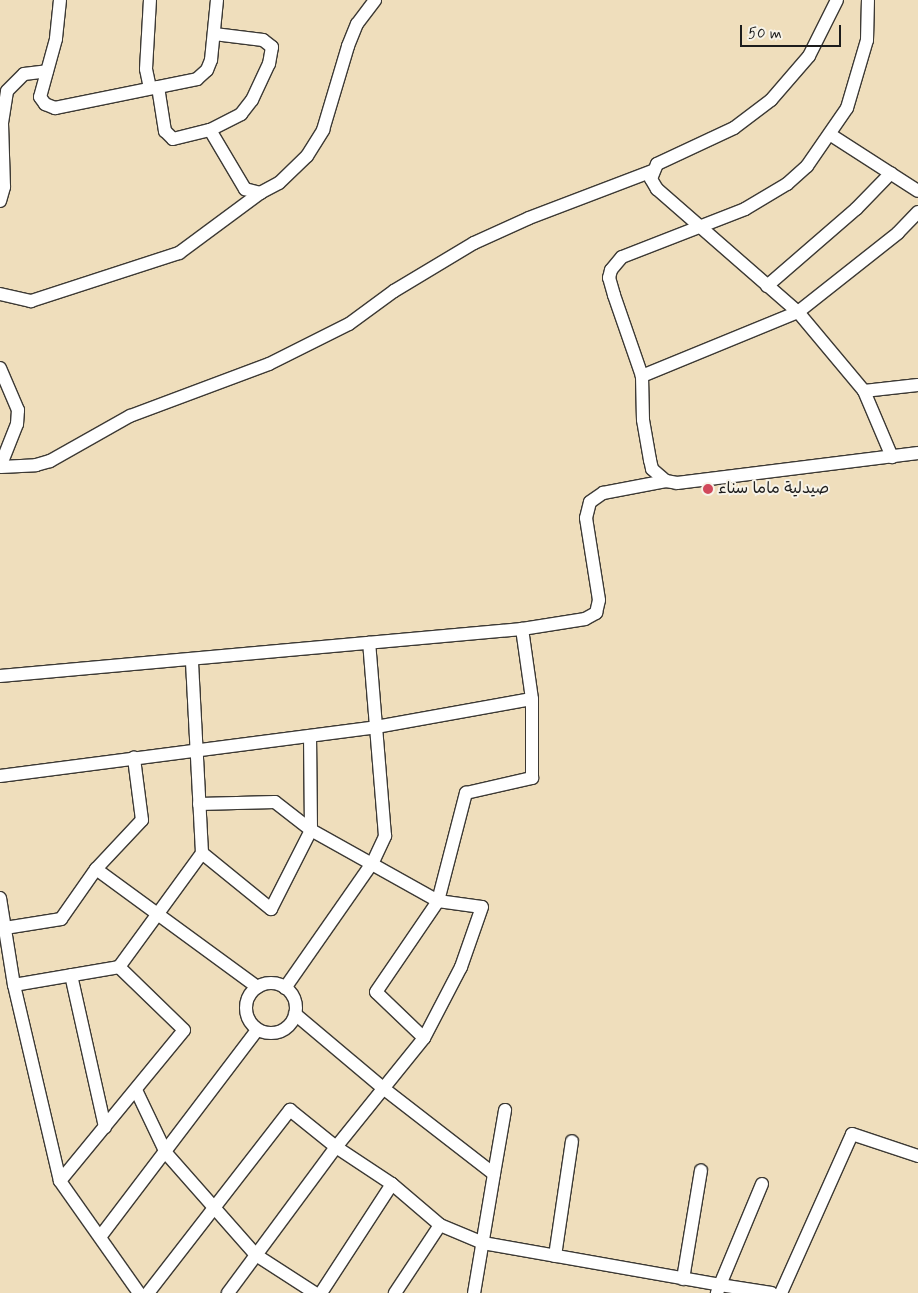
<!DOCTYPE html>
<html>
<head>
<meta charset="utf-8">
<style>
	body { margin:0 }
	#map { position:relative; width:918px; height:1293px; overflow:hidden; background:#efdebc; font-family:Mynerve,"Playpen Sans Arabic",sans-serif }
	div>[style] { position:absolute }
	.roads { filter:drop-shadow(1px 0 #3c3934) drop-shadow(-1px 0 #3c3934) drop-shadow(0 1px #3c3934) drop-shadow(0 -1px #3c3934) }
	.minor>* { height:12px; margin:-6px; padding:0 6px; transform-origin:6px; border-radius:6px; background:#fff }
	.minor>.ring { margin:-6px; padding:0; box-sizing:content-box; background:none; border:12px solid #fff; border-radius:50% }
	.dots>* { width:14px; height:14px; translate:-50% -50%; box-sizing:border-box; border:2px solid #f7f3e8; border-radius:50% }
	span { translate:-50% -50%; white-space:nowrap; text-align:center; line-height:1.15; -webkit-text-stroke:4px #f7f3e8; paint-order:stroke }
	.poi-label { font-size:16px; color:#1c1c1c }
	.left { translate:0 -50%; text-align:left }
	.scale { position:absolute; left:740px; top:25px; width:101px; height:22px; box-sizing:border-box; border:2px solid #1c1c1c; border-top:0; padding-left:6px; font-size:15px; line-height:18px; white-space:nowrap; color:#1c1c1c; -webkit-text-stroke:4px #f7f3e8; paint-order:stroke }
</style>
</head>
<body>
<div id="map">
	<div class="roads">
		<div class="minor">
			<div style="left:60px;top:0;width:39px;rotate:96deg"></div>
			<div style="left:56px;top:39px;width:60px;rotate:105.4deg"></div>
			<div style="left:40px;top:97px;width:9px;rotate:54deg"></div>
			<div style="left:45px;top:104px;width:11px;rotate:22deg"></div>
			<div style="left:55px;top:108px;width:145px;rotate:-11.5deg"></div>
			<div style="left:197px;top:79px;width:13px;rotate:-42deg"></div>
			<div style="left:207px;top:70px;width:11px;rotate:-68deg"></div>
			<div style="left:211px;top:60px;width:60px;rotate:-84.3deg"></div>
			<div style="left:837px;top:0;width:63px;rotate:116.6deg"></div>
			<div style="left:809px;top:56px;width:58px;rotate:130.8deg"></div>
			<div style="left:771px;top:100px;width:46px;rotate:142.9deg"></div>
			<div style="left:734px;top:128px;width:85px;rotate:154.9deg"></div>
			<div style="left:657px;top:164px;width:16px;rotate:112deg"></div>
			<div style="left:651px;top:179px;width:12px;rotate:59deg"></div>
			<div style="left:657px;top:189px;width:187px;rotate:41.1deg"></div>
			<div style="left:798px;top:312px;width:103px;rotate:50.1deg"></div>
			<div style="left:864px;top:391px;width:72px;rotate:67deg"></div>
			<div style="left:158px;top:87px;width:45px;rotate:81deg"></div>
			<div style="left:165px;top:131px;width:11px;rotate:45deg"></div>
			<div style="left:173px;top:139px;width:38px;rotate:-14deg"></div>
			<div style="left:210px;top:130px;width:35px;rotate:-27deg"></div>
			<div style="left:241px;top:114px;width:18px;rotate:-52deg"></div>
			<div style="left:252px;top:100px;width:40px;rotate:-65deg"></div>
			<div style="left:269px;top:64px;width:17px;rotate:-80deg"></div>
			<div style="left:272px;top:47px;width:11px;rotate:-142deg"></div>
			<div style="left:263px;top:40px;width:49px;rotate:-173deg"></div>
			<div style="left:150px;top:88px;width:19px;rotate:-102deg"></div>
			<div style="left:146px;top:69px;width:69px;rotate:-86.7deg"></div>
			<div style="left:210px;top:130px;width:69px;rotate:59.3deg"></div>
			<div style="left:245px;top:189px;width:16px;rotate:15deg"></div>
			<div style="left:260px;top:193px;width:21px;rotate:-28deg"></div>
			<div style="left:279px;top:183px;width:39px;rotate:-44deg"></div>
			<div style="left:307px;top:156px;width:31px;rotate:-58deg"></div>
			<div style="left:323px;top:130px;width:88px;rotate:-73.4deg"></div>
			<div style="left:348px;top:46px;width:24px;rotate:-68deg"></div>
			<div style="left:357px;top:24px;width:30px;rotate:-53deg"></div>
			<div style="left:831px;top:135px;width:103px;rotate:32.8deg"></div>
			<div style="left:0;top:201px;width:15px;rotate:-74deg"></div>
			<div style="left:4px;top:187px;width:64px;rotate:-91.8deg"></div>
			<div style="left:2px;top:123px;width:32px;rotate:-81deg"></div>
			<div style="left:7px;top:91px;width:24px;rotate:-45deg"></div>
			<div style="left:24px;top:74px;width:23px;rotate:-7deg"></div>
			<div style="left:918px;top:212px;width:29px;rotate:134deg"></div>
			<div style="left:898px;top:233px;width:127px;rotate:141.7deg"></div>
			<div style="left:798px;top:312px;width:169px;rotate:157.7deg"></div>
			<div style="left:642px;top:376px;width:44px;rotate:88.7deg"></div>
			<div style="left:643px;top:420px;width:41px;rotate:80.1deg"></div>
			<div style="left:650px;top:460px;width:9px;rotate:77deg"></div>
			<div style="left:652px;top:469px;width:18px;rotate:41deg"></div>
			<div style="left:666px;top:481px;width:11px;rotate:10deg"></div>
			<div style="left:677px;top:483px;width:243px;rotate:-7.1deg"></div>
			<div style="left:767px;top:286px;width:118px;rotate:-40.9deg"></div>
			<div style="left:856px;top:209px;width:50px;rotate:-45.8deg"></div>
			<div style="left:0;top:294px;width:32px;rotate:13deg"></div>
			<div style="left:31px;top:301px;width:156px;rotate:-18deg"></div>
			<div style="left:179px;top:253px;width:101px;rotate:-36.5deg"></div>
			<div style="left:0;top:368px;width:46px;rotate:66.8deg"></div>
			<div style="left:18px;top:410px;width:14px;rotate:94deg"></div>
			<div style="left:17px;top:424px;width:46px;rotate:111.6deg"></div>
			<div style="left:642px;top:376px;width:86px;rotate:-109.1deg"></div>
			<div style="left:614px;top:295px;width:18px;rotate:-106deg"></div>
			<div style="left:609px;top:278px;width:8px;rotate:-76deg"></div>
			<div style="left:611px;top:270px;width:17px;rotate:-50deg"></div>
			<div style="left:622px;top:257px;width:132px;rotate:-21.3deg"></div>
			<div style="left:745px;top:209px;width:49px;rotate:-30.8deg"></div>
			<div style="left:787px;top:184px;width:27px;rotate:-42deg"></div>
			<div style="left:807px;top:166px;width:70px;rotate:-55.4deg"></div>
			<div style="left:847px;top:108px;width:71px;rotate:-73.6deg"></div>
			<div style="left:867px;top:40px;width:40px;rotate:-88.6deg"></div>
			<div style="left:864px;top:391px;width:54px;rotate:-6.3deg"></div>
			<div style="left:1px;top:467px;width:35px;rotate:-3deg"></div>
			<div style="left:36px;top:465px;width:15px;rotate:-16deg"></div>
			<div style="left:50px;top:461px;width:92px;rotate:-29.4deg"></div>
			<div style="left:130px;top:416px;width:148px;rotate:-20.5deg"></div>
			<div style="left:269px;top:364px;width:89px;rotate:-26.6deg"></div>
			<div style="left:349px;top:324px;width:56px;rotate:-36.3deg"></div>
			<div style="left:394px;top:291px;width:93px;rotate:-31deg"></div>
			<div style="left:474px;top:243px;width:60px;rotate:-24.4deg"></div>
			<div style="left:529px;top:218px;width:132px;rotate:-20.9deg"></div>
			<div style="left:0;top:676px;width:524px;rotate:-5.14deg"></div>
			<div style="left:522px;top:629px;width:64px;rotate:-9deg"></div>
			<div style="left:585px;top:619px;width:13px;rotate:-29deg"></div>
			<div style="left:596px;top:613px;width:13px;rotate:-77deg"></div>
			<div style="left:599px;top:600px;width:83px;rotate:-99deg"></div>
			<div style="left:586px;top:518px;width:16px;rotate:-76deg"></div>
			<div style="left:590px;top:502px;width:16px;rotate:-35deg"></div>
			<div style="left:603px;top:493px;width:64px;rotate:-10.8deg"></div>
			<div style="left:0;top:776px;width:379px;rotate:-7.4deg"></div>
			<div style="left:376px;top:727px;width:158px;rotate:-10.2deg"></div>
			<div style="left:532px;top:699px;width:71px;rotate:-98.1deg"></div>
			<div style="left:199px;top:804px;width:76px;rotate:-1.5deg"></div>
			<div style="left:275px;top:802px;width:46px;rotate:37.9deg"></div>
			<div style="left:311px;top:830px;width:145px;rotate:29.2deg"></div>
			<div style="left:438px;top:901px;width:44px;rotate:7.8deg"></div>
			<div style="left:482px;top:907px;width:64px;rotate:109.3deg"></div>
			<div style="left:461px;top:967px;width:80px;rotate:117.5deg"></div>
			<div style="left:424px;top:1038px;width:140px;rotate:128.9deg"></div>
			<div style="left:336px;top:1147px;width:182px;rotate:126.5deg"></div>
			<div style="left:202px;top:853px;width:89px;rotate:39.1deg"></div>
			<div style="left:271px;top:909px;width:89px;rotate:-63.1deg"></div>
			<div style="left:311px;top:830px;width:94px;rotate:-90.6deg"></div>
			<div style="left:96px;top:869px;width:200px;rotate:36.2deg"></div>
			<div style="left:0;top:898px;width:88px;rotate:80.9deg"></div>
			<div style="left:14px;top:985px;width:201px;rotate:76.8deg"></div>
			<div style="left:60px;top:1181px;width:137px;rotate:54.8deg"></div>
			<div style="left:5px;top:928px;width:57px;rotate:-9.1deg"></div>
			<div style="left:61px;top:919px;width:61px;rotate:-55deg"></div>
			<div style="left:96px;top:869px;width:67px;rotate:-46.8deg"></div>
			<div style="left:142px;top:820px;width:63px;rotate:-97.4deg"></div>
			<div style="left:71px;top:975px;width:156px;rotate:77.4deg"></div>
			<div class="ring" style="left:246px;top:983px;width:38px;height:38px"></div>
			<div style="left:14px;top:985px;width:107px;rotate:-9.7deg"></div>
			<div style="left:119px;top:967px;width:141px;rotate:-53.9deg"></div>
			<div style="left:202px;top:853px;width:194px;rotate:-93deg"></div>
			<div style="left:285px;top:988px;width:154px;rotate:-55.1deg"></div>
			<div style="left:373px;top:862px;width:29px;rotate:-65deg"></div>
			<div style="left:385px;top:836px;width:194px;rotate:-94.7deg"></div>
			<div style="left:295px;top:1014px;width:115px;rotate:40.1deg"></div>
			<div style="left:383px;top:1088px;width:140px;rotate:37.8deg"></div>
			<div style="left:494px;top:1174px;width:121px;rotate:99.5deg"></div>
			<div style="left:424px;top:1038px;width:66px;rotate:-136.2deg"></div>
			<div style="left:376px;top:992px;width:110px;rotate:-55.7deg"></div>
			<div style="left:438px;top:901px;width:112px;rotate:-75.5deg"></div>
			<div style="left:466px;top:793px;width:68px;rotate:-12.8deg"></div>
			<div style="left:532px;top:778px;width:79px;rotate:-90deg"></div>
			<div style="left:136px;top:1090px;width:70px;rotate:64.5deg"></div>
			<div style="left:166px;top:1153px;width:136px;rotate:48.6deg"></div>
			<div style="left:256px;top:1255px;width:70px;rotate:32.8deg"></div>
			<div style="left:494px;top:1174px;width:65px;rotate:-80.2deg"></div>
			<div style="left:60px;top:1181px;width:195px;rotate:-50.6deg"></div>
			<div style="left:184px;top:1030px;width:91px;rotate:-135.9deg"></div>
			<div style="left:392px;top:1184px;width:63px;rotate:40.5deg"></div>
			<div style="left:440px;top:1225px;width:82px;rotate:123.5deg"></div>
			<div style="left:762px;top:1184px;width:109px;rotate:112.6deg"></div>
			<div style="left:720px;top:1285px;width:52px;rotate:8.9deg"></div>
			<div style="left:440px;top:1225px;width:47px;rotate:22.7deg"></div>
			<div style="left:483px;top:1243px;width:241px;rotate:10deg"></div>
			<div style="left:720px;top:1285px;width:9px;rotate:111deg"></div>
			<div style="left:100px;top:1237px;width:260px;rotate:-52.8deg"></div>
			<div style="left:555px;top:1256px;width:116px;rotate:-81.6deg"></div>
			<div style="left:683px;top:1279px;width:110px;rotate:-80.6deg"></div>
			<div style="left:148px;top:1293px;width:232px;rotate:-52.2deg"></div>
			<div style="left:290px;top:1110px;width:59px;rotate:38.8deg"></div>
			<div style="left:336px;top:1147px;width:67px;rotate:33.5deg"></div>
			<div style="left:392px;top:1184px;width:130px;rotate:123.1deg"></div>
			<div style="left:781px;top:1293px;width:174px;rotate:-65.9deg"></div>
			<div style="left:852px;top:1134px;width:70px;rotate:18.4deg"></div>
		</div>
	</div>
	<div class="dots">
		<div style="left:708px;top:489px;background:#d1495b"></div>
	</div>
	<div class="poi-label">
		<span class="left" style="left:718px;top:489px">صيدلية ماما سناء</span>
	</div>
	<div class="scale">50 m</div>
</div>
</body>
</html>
